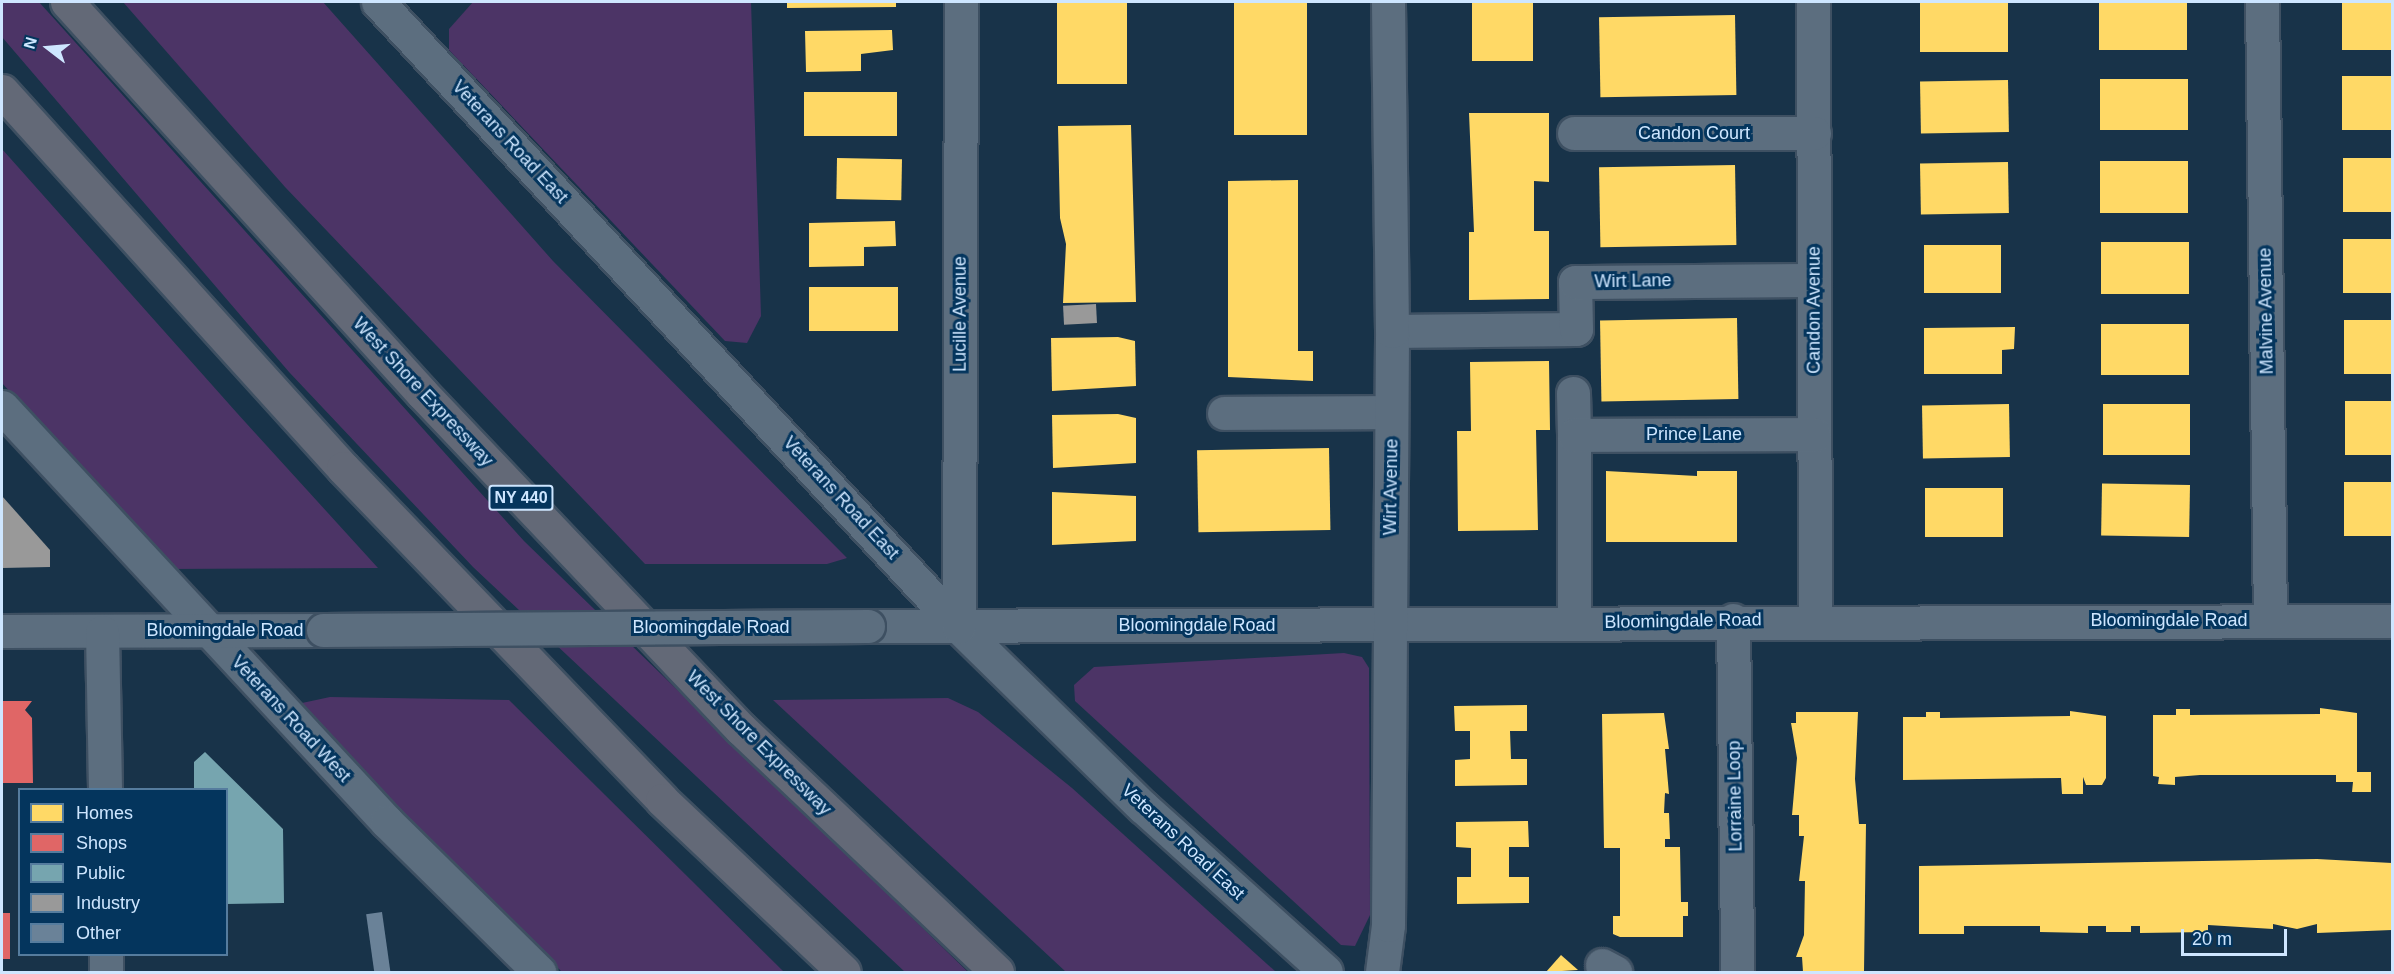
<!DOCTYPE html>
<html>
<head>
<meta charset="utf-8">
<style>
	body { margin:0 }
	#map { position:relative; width:2394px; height:974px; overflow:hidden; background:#183349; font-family:Arial,sans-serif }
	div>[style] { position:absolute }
	.green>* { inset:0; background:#4c3466 }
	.homes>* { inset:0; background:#ffd966; transform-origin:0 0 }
	.shops>* { inset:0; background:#e06666; transform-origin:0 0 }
	.public>* { inset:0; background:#76a5af }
	.industry>* { inset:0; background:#999; transform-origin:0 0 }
	.building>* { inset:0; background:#6a8298; transform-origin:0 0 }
	.roads { filter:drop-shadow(2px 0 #3e5062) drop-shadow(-2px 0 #3e5062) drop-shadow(0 2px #3e5062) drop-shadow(0 -2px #3e5062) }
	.minor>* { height:33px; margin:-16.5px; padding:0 16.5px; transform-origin:16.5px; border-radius:16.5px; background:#5c6e7f }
	.highway>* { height:33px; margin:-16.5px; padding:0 16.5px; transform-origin:16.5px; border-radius:16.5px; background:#636977 }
	.bridges { filter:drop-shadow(2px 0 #3e5062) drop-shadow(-2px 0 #3e5062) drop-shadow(0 2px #3e5062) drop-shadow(0 -2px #3e5062) }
	.minor-bridge>* { height:33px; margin:-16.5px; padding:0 16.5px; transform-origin:16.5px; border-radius:16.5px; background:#5c6e7f }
	span { translate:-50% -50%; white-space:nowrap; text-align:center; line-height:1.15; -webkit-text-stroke:6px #04355d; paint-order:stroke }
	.shield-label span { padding:2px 4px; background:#04355d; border:2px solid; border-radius:4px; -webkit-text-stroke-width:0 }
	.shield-label { font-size:16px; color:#cee6ff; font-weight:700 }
	.street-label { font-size:18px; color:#cee6ff }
	.frame { position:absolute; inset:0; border:3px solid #cee6ff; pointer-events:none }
	.legend { position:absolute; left:18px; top:788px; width:210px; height:168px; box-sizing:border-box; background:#04355d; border:2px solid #557c9e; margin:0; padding:8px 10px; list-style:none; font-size:18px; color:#cee6ff }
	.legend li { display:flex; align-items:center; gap:12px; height:30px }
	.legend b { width:30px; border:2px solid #557c9e }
	.north { position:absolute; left:18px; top:18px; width:60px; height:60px; -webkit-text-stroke:4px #04355d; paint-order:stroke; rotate:286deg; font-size:16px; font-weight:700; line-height:24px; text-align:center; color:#cee6ff }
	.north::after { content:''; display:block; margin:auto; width:21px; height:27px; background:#cee6ff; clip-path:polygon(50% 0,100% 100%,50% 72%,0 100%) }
	.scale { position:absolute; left:2181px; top:929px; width:106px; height:27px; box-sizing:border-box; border:3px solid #cee6ff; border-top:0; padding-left:8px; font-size:18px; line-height:21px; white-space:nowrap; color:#cee6ff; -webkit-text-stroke:4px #04355d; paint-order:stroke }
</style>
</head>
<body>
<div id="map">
	<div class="green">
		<div style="clip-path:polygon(2px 2px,39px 2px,524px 541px,968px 972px,905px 972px,473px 567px,289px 372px,2px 37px)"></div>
		<div style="clip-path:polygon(123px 2px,323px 2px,553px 261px,847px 558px,827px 564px,645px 564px,285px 187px)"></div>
		<div style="clip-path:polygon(473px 2px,751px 2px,761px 316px,747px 343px,725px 341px,449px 50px,449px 29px)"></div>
		<div style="clip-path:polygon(2px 149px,237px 413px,378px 568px,170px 569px,2px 383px)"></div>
		<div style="clip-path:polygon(1344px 653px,1362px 657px,1369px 668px,1370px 915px,1355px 946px,1341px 945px,1075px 701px,1074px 685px,1094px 667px)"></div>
		<div style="clip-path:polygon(330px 697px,509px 700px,784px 972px,562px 972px,306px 720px,302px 703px)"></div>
		<div style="clip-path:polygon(948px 698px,978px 712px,1072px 788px,1276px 972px,1066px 972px,773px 700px)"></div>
	</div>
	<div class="homes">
		<div style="clip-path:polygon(787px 2px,896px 2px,896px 7px,787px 8px)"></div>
		<div style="left:1057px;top:2px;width:70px;height:82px"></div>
		<div style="left:1234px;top:2px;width:73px;height:133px"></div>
		<div style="left:1472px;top:2px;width:61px;height:59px"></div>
		<div style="left:1920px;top:2px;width:88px;height:50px"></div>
		<div style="left:2099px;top:2px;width:88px;height:48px"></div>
		<div style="left:2342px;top:2px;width:50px;height:48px"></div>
		<div style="left:1735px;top:15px;width:80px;height:136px;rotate:89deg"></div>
		<div style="clip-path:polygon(892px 30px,893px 50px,861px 54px,861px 71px,806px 72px,805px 31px)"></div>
		<div style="left:2342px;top:76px;width:50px;height:54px"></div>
		<div style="left:2188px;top:79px;width:51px;height:88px;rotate:90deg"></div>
		<div style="left:2008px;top:80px;width:52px;height:88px;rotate:89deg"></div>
		<div style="left:897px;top:92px;width:44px;height:93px;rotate:90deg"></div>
		<div style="clip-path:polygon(1469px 113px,1549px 113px,1549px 182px,1534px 181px,1534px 231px,1549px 231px,1549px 299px,1469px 300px,1469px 232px,1474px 232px)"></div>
		<div style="clip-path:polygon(1131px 125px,1136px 302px,1063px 303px,1066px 244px,1060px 218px,1058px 126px)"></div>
		<div style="left:837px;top:158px;width:65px;height:41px;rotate:1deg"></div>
		<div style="left:2343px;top:158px;width:49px;height:54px"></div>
		<div style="left:2100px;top:161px;width:88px;height:52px"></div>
		<div style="left:2008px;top:162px;width:51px;height:88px;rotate:89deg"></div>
		<div style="left:1735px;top:165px;width:80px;height:136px;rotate:89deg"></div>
		<div style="clip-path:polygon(1298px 180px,1298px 351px,1313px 351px,1313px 381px,1228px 377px,1228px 181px)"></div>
		<div style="clip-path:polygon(895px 221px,896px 246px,864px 247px,864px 266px,809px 267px,809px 223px)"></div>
		<div style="left:2343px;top:239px;width:49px;height:54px"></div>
		<div style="left:2101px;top:242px;width:88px;height:52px"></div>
		<div style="left:1924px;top:245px;width:77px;height:48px"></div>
		<div style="left:809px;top:287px;width:89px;height:44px"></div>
		<div style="left:1737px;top:318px;width:81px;height:137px;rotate:89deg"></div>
		<div style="left:2344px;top:320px;width:48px;height:54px"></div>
		<div style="left:2101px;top:324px;width:88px;height:51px"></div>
		<div style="clip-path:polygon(2015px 327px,2014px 349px,2002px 350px,2002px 374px,1924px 374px,1924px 328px)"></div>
		<div style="clip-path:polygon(1118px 337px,1135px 341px,1136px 386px,1052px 391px,1051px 338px)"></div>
		<div style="clip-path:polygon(1549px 361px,1550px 430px,1536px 430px,1538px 530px,1458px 531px,1457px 431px,1471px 431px,1470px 362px)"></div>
		<div style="left:2345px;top:401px;width:47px;height:54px"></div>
		<div style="left:2009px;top:404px;width:53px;height:87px;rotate:89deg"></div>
		<div style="left:2190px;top:404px;width:51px;height:87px;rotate:90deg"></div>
		<div style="clip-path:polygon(1118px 414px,1136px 418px,1136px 463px,1053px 468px,1052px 415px)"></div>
		<div style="left:1329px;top:448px;width:82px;height:132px;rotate:89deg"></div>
		<div style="clip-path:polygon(1606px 471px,1697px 476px,1697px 471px,1737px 471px,1737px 542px,1606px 542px)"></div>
		<div style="left:2344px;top:482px;width:48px;height:54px"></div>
		<div style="left:2190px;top:485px;width:52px;height:88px;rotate:91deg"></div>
		<div style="left:1925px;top:488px;width:78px;height:49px"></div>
		<div style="clip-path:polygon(1052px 492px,1136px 496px,1136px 541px,1052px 545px)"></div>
		<div style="clip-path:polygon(1527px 705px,1527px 731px,1510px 731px,1511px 759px,1527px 759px,1527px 785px,1455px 786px,1455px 760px,1470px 759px,1470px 731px,1455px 731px,1454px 706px)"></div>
		<div style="clip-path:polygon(2320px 708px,2357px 713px,2357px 772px,2371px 772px,2371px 792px,2352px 792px,2353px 782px,2336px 782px,2336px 775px,2200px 775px,2175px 777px,2175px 785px,2158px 784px,2159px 777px,2153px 776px,2153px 715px,2176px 715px,2176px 709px,2190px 709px,2190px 715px,2320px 714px)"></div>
		<div style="clip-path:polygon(2070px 711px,2106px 716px,2106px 778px,2102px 785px,2086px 785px,2083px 777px,2083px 794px,2062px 794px,2061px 778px,1903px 780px,1903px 717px,1926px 717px,1926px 712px,1940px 712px,1940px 718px,2070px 716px)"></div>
		<div style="clip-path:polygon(1796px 712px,1858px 712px,1855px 779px,1859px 824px,1866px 824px,1864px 972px,1803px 972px,1802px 957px,1796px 957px,1804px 935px,1805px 881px,1799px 881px,1804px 836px,1799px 836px,1799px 815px,1792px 815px,1797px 758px,1791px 723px,1796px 723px)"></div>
		<div style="clip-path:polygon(1664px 713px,1669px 749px,1665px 749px,1669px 794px,1665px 793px,1664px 813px,1669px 813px,1670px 839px,1665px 839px,1665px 847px,1680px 847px,1681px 902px,1688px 902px,1688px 916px,1683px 916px,1683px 937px,1620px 937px,1613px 934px,1613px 916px,1620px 916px,1620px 848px,1604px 848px,1602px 714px)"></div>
		<div style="clip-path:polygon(1528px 821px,1529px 847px,1509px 847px,1509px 877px,1529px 877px,1529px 903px,1457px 904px,1457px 877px,1471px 877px,1471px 848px,1456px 847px,1456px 822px)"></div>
		<div style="clip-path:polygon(2317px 859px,2392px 863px,2392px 930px,2317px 933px,2317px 924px,2297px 929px,2273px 924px,2273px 929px,2208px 925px,2208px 932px,2140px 933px,2140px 926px,2131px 926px,2131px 932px,2106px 932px,2106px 926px,2088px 926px,2088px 933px,2040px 932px,2040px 926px,1964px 926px,1964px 934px,1919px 934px,1919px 866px)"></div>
		<div style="clip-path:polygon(1561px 955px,1578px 970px,1546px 972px)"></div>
	</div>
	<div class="shops">
		<div style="clip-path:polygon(2px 701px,32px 701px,25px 710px,32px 718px,33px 783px,2px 783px)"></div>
		<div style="left:2px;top:913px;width:8px;height:46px"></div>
	</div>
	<div class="public">
		<div style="clip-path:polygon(205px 752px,283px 829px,284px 903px,226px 904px,226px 790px,194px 790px,194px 762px)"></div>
	</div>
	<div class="industry">
		<div style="left:1096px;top:304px;width:19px;height:33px;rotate:87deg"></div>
		<div style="clip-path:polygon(2px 496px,50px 550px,50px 567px,2px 568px)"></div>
	</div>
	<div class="building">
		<div style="left:382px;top:912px;width:61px;height:16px;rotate:82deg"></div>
	</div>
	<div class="roads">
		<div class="minor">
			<div style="left:378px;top:2px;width:853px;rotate:47.09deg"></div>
			<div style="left:959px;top:627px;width:257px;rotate:44.4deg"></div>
			<div style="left:1143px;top:807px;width:246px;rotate:42deg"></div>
			<div style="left:1813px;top:2px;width:617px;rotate:89.81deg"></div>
			<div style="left:2262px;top:2px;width:619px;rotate:89.26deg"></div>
			<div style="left:1574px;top:133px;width:240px"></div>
			<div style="left:1392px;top:331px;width:184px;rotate:-0.6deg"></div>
			<div style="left:1576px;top:329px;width:47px;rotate:-91.2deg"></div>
			<div style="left:1575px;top:282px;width:239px;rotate:-0.5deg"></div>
			<div style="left:1573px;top:393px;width:42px;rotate:88.6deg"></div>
			<div style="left:2px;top:407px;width:566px;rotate:47.15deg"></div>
			<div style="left:387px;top:822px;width:214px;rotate:44.6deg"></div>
			<div style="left:1224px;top:413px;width:167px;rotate:-0.3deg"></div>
			<div style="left:1733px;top:620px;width:352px;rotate:89.3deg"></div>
			<div style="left:1574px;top:623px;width:188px;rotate:-90deg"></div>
			<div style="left:1574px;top:435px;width:240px;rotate:-0.2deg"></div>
			<div style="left:868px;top:626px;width:1524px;rotate:-0.19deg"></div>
			<div style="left:959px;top:627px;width:625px;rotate:-89.82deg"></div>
			<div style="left:2px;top:631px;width:321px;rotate:-0.2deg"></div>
			<div style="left:102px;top:632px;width:158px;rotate:88.9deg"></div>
			<div style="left:106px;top:954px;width:18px;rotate:90deg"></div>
			<div style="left:1602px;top:965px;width:15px;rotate:28deg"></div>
			<div style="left:1382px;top:972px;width:47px;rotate:-82.7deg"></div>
			<div style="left:1388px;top:925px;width:594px;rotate:-89.61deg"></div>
			<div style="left:1392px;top:331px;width:329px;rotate:-90.7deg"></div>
		</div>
		<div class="highway">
			<div style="left:67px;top:2px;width:528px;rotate:47.76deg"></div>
			<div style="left:422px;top:393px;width:463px;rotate:46.5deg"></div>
			<div style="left:741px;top:729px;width:353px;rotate:43.5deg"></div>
			<div style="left:2px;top:91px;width:508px;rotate:47.87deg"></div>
			<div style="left:343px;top:468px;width:460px;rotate:46.1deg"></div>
			<div style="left:662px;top:800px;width:250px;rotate:43.4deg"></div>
		</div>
	</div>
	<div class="bridges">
		<div class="minor-bridge">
			<div style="left:323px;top:630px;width:545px;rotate:-0.42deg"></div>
		</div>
	</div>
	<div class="shield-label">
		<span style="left:521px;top:498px">NY 440</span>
	</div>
	<div class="street-label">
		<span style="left:1694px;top:133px">Candon Court</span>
		<span style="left:510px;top:142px;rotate:47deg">Veterans Road East</span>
		<span style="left:1633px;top:281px;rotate:-1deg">Wirt Lane</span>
		<span style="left:1814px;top:310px;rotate:-90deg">Candon Avenue</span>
		<span style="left:2266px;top:311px;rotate:-91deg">Malvine Avenue</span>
		<span style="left:960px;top:314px;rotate:-90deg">Lucille Avenue</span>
		<span style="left:423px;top:392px;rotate:47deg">West Shore Expressway</span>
		<span style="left:1694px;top:434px">Prince Lane</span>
		<span style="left:1391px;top:487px;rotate:-89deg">Wirt Avenue</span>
		<span style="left:841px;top:498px;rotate:47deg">Veterans Road East</span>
		<span style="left:2169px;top:620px">Bloomingdale Road</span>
		<span style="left:1683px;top:621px;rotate:-1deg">Bloomingdale Road</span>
		<span style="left:1197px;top:625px">Bloomingdale Road</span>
		<span style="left:711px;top:627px">Bloomingdale Road</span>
		<span style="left:225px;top:630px">Bloomingdale Road</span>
		<span style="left:291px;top:719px;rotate:47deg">Veterans Road West</span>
		<span style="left:759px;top:743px;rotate:45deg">West Shore Expressway</span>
		<span style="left:1735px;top:796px;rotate:-91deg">Lorraine Loop</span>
		<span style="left:1183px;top:842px;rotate:43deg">Veterans Road East</span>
	</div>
	<div class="frame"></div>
	<ul class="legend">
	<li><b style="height:16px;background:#ffd966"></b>Homes</li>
	<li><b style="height:16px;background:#e06666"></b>Shops</li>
	<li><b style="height:16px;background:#76a5af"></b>Public</li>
	<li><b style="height:16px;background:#999"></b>Industry</li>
	<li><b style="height:16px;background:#6a8298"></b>Other</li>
	</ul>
	<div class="north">N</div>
	<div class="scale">20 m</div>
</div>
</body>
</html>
